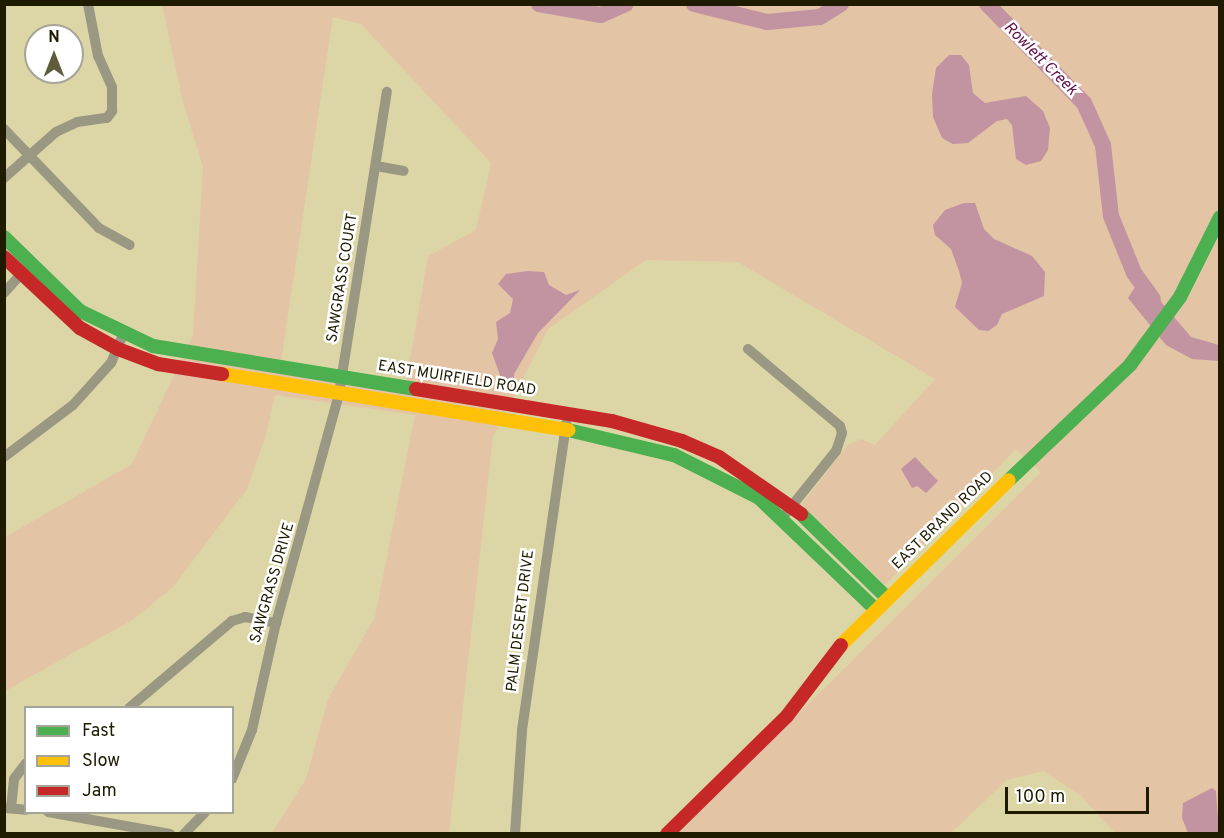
<!DOCTYPE html>
<html>
<head>
<meta charset="utf-8">
<style>
	body { margin:0 }
	#map { position:relative; width:1224px; height:838px; overflow:hidden; background:#dcd6a7; font-family:Overpass,sans-serif }
	div>[style] { position:absolute }
	.green>* { inset:0; background:#e3c4a4 }
	.water>* { inset:0; background:#c293a1 }
	.river>* { height:16px; margin:-8px; padding:0 8px; transform-origin:8px; border-radius:8px; background:#c293a1 }
	.street>* { height:10px; margin:-5px; padding:0 5px; transform-origin:5px; border-radius:5px; background:#9a9882 }
	.fast>* { height:14px; margin:-7px; padding:0 7px; transform-origin:7px; border-radius:7px; background:#4caf50 }
	.slow>* { height:14px; margin:-7px; padding:0 7px; transform-origin:7px; border-radius:7px; background:#ffc107 }
	.jam>* { height:14px; margin:-7px; padding:0 7px; transform-origin:7px; border-radius:7px; background:#c62828 }
	span { translate:-50% -50%; white-space:nowrap; text-align:center; line-height:1.15; -webkit-text-stroke:5px #fff; paint-order:stroke }
	.street-label { font-size:15px; color:#1e1b01 }
	.water-label { font-size:16px; color:#601249; font-style:italic }
	.frame { position:absolute; inset:0; border:6px solid #1e1b01; pointer-events:none }
	.legend { position:absolute; left:24px; top:706px; width:210px; height:108px; box-sizing:border-box; background:#fff; border:2px solid #a5a499; margin:0; padding:8px 10px; list-style:none; font-size:18px; color:#1e1b01 }
	.legend li { display:flex; align-items:center; gap:12px; height:30px }
	.legend b { width:30px; border:2px solid #a5a499 }
	.north { position:absolute; left:24px; top:24px; width:60px; height:60px; box-sizing:border-box; background:#fff; border:2px solid #a5a499; border-radius:50%; rotate:0deg; font-size:16px; font-weight:700; line-height:24px; text-align:center; color:#1e1b01 }
	.north::after { content:''; display:block; margin:auto; width:21px; height:27px; background:#605c3b; clip-path:polygon(50% 0,100% 100%,50% 72%,0 100%) }
	.scale { position:absolute; left:1005px; top:787px; width:144px; height:27px; box-sizing:border-box; border:3px solid #1e1b01; border-top:0; padding-left:8px; font-size:18px; line-height:21px; white-space:nowrap; color:#1e1b01; -webkit-text-stroke:4px #fff; paint-order:stroke }
</style>
</head>
<body>
<div id="map">
	<div class="green">
		<div style="clip-path:polygon(evenodd,162px 5px,1219px 5px,1219px 833px,1115px 833px,1081px 796px,1043px 771px,1007px 780px,951px 833px,679px 833px,1041px 472px,1016px 449px,885px 585px,802px 504px,848px 445px,861px 439px,875px 445px,935px 379px,738px 262px,646px 260px,548px 329px,498px 428px,493px 436px,449px 833px,272px 833px,306px 779px,328px 699px,375px 617px,415px 415px,275px 395px,265px 438px,247px 489px,173px 587px,134px 619px,5px 691px,5px 537px,132px 464px,193px 335px,203px 167px,183px 102px,162px 5px,333px 17px,361px 24px,491px 163px,476px 230px,428px 256px,406px 382px,281px 361px,333px 17px)"></div>
	</div>
	<div class="water">
		<div style="clip-path:polygon(949px 55px,961px 55px,969px 65px,973px 93px,985px 103px,1026px 96px,1043px 111px,1050px 128px,1048px 150px,1041px 161px,1026px 165px,1016px 159px,1012px 125px,1007px 119px,997px 121px,968px 143px,953px 144px,942px 138px,933px 117px,932px 94px,936px 68px)"></div>
		<div style="clip-path:polygon(964px 203px,975px 203px,984px 229px,994px 239px,1032px 256px,1045px 272px,1044px 296px,1002px 314px,997px 325px,988px 331px,979px 330px,955px 307px,962px 283px,959px 271px,951px 249px,935px 235px,933px 225px,945px 210px)"></div>
		<div style="clip-path:polygon(528px 271px,544px 272px,549px 285px,566px 295px,580px 290px,538px 333px,514px 374px,514px 384px,505px 389px,492px 353px,498px 339px,496px 322px,510px 313px,513px 299px,498px 284px,506px 274px)"></div>
		<div style="clip-path:polygon(1141px 278px,1191px 337px,1219px 345px,1219px 361px,1192px 359px,1166px 345px,1128px 298px)"></div>
		<div style="clip-path:polygon(915px 457px,938px 481px,926px 493px,917px 486px,912px 488px,901px 469px)"></div>
		<div style="clip-path:polygon(1212px 788px,1216px 791px,1219px 833px,1188px 833px,1182px 818px,1183px 803px)"></div>
	</div>
	<div class="river">
		<div style="left:539px;top:4px;width:63px;rotate:10.1deg"></div>
		<div style="left:601px;top:15px;width:27px;rotate:-24deg"></div>
		<div style="left:694px;top:4px;width:75px;rotate:13.9deg"></div>
		<div style="left:767px;top:22px;width:53px;rotate:-5.4deg"></div>
		<div style="left:820px;top:17px;width:25px;rotate:-32deg"></div>
		<div style="left:987px;top:4px;width:139px;rotate:45.6deg"></div>
		<div style="left:1084px;top:103px;width:46px;rotate:65.7deg"></div>
		<div style="left:1103px;top:145px;width:71px;rotate:83.6deg"></div>
		<div style="left:1111px;top:216px;width:61px;rotate:68deg"></div>
		<div style="left:1134px;top:273px;width:32px;rotate:54deg"></div>
	</div>
	<div class="street">
		<div style="left:4px;top:129px;width:137px;rotate:46.2deg"></div>
		<div style="left:99px;top:228px;width:35px;rotate:29deg"></div>
		<div style="left:376px;top:166px;width:28px;rotate:10deg"></div>
		<div style="left:4px;top:178px;width:69px;rotate:-41.5deg"></div>
		<div style="left:56px;top:132px;width:23px;rotate:-25deg"></div>
		<div style="left:77px;top:122px;width:30px;rotate:-8deg"></div>
		<div style="left:107px;top:118px;width:9px;rotate:-54deg"></div>
		<div style="left:112px;top:111px;width:24px;rotate:-90deg"></div>
		<div style="left:112px;top:87px;width:34px;rotate:-114deg"></div>
		<div style="left:98px;top:56px;width:53px;rotate:-100.9deg"></div>
		<div style="left:4px;top:293px;width:39px;rotate:-48deg"></div>
		<div style="left:748px;top:349px;width:120px;rotate:39.9deg"></div>
		<div style="left:840px;top:426px;width:7px;rotate:74deg"></div>
		<div style="left:842px;top:433px;width:19px;rotate:108deg"></div>
		<div style="left:836px;top:451px;width:85px;rotate:128.8deg"></div>
		<div style="left:4px;top:457px;width:86px;rotate:-37deg"></div>
		<div style="left:73px;top:405px;width:57px;rotate:-47.9deg"></div>
		<div style="left:111px;top:363px;width:30px;rotate:-67deg"></div>
		<div style="left:129px;top:708px;width:135px;rotate:-40.2deg"></div>
		<div style="left:232px;top:621px;width:14px;rotate:-17deg"></div>
		<div style="left:245px;top:617px;width:32px;rotate:11deg"></div>
		<div style="left:232px;top:779px;width:53px;rotate:-67.8deg"></div>
		<div style="left:252px;top:730px;width:110px;rotate:-77.4deg"></div>
		<div style="left:276px;top:623px;width:238px;rotate:-74.6deg"></div>
		<div style="left:339px;top:394px;width:306px;rotate:-81deg"></div>
		<div style="left:5px;top:808px;width:21px;rotate:5deg"></div>
		<div style="left:11px;top:808px;width:29px;rotate:-84deg"></div>
		<div style="left:14px;top:779px;width:20px;rotate:-53deg"></div>
		<div style="left:48px;top:812px;width:124px;rotate:10.2deg"></div>
		<div style="left:184px;top:834px;width:30px;rotate:-46deg"></div>
		<div style="left:515px;top:834px;width:104px;rotate:-86.1deg"></div>
		<div style="left:522px;top:730px;width:310px;rotate:-81.8deg"></div>
	</div>
	<div class="fast">
		<div style="left:4px;top:237px;width:106px;rotate:44.2deg"></div>
		<div style="left:80px;top:311px;width:81px;rotate:25.6deg"></div>
		<div style="left:153px;top:346px;width:266px;rotate:9.3deg"></div>
		<div style="left:568px;top:430px;width:109px;rotate:13.3deg"></div>
		<div style="left:674px;top:455px;width:95px;rotate:26.8deg"></div>
		<div style="left:759px;top:498px;width:161px;rotate:43.7deg"></div>
		<div style="left:1009px;top:480px;width:167px;rotate:-43.5deg"></div>
		<div style="left:1130px;top:365px;width:84px;rotate:-53.7deg"></div>
		<div style="left:1180px;top:297px;width:89px;rotate:-63.4deg"></div>
		<div style="left:801px;top:514px;width:120px;rotate:44.3deg"></div>
	</div>
	<div class="slow">
		<div style="left:222px;top:374px;width:351px;rotate:9.2deg"></div>
		<div style="left:841px;top:645px;width:235px;rotate:-44.5deg"></div>
	</div>
	<div class="jam">
		<div style="left:4px;top:257px;width:104px;rotate:43.1deg"></div>
		<div style="left:80px;top:328px;width:43px;rotate:28.9deg"></div>
		<div style="left:118px;top:349px;width:43px;rotate:20.6deg"></div>
		<div style="left:158px;top:364px;width:65px;rotate:8.9deg"></div>
		<div style="left:416px;top:389px;width:199px;rotate:9.3deg"></div>
		<div style="left:612px;top:421px;width:73px;rotate:15.9deg"></div>
		<div style="left:682px;top:441px;width:40px;rotate:23.4deg"></div>
		<div style="left:719px;top:457px;width:100px;rotate:34.8deg"></div>
		<div style="left:667px;top:834px;width:168px;rotate:-44.5deg"></div>
		<div style="left:787px;top:716px;width:89px;rotate:-52.7deg"></div>
	</div>
	<div class="street-label">
		<span style="left:343px;top:278px;rotate:-81deg">SAWGRASS COURT</span>
		<span style="left:457px;top:379px;rotate:9deg">EAST MUIRFIELD ROAD</span>
		<span style="left:943px;top:521px;rotate:-44deg">EAST BRAND ROAD</span>
		<span style="left:273px;top:583px;rotate:-74deg">SAWGRASS DRIVE</span>
		<span style="left:521px;top:621px;rotate:-83deg">PALM DESERT DRIVE</span>
	</div>
	<div class="water-label">
		<span style="left:1040px;top:59px;rotate:45deg">Rowlett Creek</span>
	</div>
	<div class="frame"></div>
	<ul class="legend">
	<li><b style="height:8px;background:#4caf50"></b>Fast</li>
	<li><b style="height:8px;background:#ffc107"></b>Slow</li>
	<li><b style="height:8px;background:#c62828"></b>Jam</li>
	</ul>
	<div class="north">N</div>
	<div class="scale">100 m</div>
</div>
</body>
</html>
